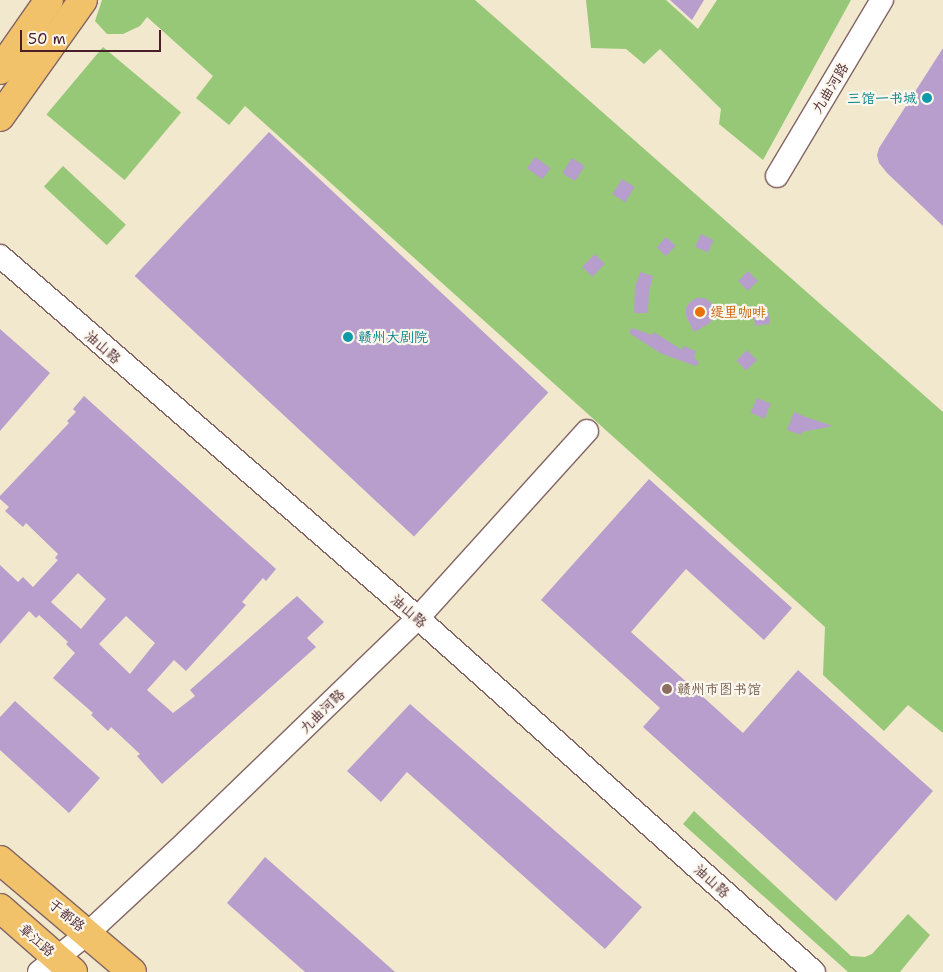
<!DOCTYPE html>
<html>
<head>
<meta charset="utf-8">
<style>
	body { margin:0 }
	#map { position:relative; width:943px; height:972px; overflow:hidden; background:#f1e8ce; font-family:"Shantell Sans","LXGW WenKai TC",sans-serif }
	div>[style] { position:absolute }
	.green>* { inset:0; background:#96c878; transform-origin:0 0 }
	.building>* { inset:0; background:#b79ecd; transform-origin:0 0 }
	.roads { filter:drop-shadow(1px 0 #846564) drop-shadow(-1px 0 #846564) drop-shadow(0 1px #846564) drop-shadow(0 -1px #846564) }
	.minor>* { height:22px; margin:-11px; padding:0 11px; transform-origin:11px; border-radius:11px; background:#fff }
	.major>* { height:28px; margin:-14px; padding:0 14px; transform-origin:14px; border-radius:14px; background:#f2c26a }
	.dots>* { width:14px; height:14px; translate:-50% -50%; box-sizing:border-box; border:2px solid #fbf7ec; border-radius:50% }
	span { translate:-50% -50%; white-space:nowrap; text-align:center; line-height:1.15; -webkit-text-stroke:4.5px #fbf7ec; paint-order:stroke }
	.street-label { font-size:14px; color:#4a1f2b }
	.culture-label { font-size:14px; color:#0d838f }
	.right { translate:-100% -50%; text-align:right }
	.left { translate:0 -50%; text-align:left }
	.food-label { font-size:14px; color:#c56008 }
	.education-label { font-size:14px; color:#785e54 }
	.scale { position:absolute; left:20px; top:30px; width:141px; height:22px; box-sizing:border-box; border:2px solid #4a1f2b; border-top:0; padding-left:6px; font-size:15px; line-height:18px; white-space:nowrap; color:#4a1f2b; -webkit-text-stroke:4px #fbf7ec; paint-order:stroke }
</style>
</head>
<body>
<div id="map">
	<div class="green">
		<div style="clip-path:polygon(102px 0,475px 0,943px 412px,943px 733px,908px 705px,884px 731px,823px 675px,825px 627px,245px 106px,229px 125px,196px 98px,213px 76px,147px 17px,140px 26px,123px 34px,107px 34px,95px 21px)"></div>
		<div style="clip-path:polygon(586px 0,666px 0,698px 29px,717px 0,851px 0,763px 160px,719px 124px,721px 109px,660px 49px,644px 64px,626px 49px,591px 48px)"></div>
		<div style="left:103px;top:47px;width:102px;height:88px;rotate:40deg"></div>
		<div style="left:63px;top:166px;width:86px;height:28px;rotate:43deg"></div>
		<div style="clip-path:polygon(694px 811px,851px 956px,865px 957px,872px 954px,908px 914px,930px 935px,900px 972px,848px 972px,683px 824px)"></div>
	</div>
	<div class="building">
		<div style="clip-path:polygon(670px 0,704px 0,692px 20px)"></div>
		<div style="clip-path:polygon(943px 48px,943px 226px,887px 173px,879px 163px,877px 155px,879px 148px)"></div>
		<div style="left:269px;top:132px;width:382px;height:197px;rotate:43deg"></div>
		<div style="left:535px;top:157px;width:19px;height:14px;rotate:35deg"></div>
		<div style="left:572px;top:158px;width:15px;height:18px;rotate:32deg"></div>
		<div style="left:622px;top:179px;width:15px;height:18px;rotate:32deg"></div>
		<div style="left:701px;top:234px;width:14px;height:14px;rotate:25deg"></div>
		<div style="left:666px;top:237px;width:13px;height:14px;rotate:42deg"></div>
		<div style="left:595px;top:254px;width:14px;height:18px;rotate:45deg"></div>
		<div style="left:748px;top:271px;width:14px;height:14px;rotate:45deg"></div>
		<div style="clip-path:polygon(640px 272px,653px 276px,649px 291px,648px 313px,634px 313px,635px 287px)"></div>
		<div style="clip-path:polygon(697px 298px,704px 298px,711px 302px,714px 316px,710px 323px,694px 332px,686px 316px,686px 308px,690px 302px)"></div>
		<div style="left:768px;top:310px;width:14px;height:15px;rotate:82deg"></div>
		<div style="clip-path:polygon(632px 328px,652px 335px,654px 332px,682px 350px,683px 346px,696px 351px,694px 358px,699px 362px,696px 366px,662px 354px,629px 333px)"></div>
		<div style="clip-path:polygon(0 329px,50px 373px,0 431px)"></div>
		<div style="left:747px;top:350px;width:14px;height:15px;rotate:45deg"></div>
		<div style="clip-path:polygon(evenodd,84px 396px,276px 569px,266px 581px,263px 578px,242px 602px,246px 605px,186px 671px,174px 660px,147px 690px,173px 713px,195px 696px,190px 690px,297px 596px,324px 622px,307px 638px,316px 647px,162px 784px,137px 756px,140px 754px,111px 727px,108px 731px,91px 715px,93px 713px,53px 678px,75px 653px,66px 644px,68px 642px,39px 615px,36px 618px,29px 611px,0 644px,0 565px,18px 582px,23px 577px,33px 587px,58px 560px,55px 558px,58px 554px,26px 523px,23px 527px,5px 511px,9px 507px,0 499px,0 496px,69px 423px,67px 421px,76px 412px,73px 409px,84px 396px,78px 573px,106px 599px,81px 629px,51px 602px,78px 573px,84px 396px,126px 616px,155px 643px,130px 674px,99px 644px,126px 616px)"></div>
		<div style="left:757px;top:398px;width:15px;height:16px;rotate:23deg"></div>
		<div style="clip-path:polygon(794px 412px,806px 417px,833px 426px,802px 432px,801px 435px,787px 430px)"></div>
		<div style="clip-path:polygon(649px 479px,792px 608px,764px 640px,686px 569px,631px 632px,743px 733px,798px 670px,933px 791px,836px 901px,643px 727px,660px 708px,541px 600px)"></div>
		<div style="clip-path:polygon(15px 701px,100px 778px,69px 813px,0 750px,0 717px)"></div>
		<div style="clip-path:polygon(410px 704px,642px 907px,605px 949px,407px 772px,381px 802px,347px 771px)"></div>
		<div style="clip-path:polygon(265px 857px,349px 931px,395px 972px,305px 972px,227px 903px)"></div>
	</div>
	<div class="roads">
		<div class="minor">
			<div style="left:777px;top:176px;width:205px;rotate:-59.2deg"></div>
			<div style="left:0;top:256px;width:553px;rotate:40.89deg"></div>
			<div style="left:418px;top:618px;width:531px;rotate:41.79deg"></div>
			<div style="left:39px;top:972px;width:63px;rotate:-38.5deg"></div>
			<div style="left:88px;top:933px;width:137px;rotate:-42.9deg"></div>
			<div style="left:188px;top:840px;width:320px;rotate:-44deg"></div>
			<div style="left:418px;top:618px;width:252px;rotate:-47.9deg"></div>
		</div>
		<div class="major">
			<div style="left:0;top:70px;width:85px;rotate:-55deg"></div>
			<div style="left:0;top:117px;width:143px;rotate:-54.6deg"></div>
			<div style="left:0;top:860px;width:173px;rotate:40.3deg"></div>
			<div style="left:0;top:908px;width:97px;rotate:41.2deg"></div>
		</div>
	</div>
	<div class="dots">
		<div style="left:927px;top:98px;background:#0f9aa8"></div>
		<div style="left:700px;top:312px;background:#e8710a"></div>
		<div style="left:348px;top:337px;background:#0f9aa8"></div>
		<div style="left:667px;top:689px;background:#8d6e63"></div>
	</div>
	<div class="street-label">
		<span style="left:830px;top:88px;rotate:-59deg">九曲河路</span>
		<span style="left:103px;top:347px;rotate:41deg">油山路</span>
		<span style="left:409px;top:611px;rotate:41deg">油山路</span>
		<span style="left:322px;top:711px;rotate:-44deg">九曲河路</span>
		<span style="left:712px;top:881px;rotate:42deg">油山路</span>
		<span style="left:67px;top:915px;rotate:39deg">于都路</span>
		<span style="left:37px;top:940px;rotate:41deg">章江路</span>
	</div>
	<div class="culture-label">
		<span class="right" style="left:917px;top:98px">三馆一书城</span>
		<span class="left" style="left:358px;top:337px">赣州大剧院</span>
	</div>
	<div class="food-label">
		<span class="left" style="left:710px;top:312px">缇里咖啡</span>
	</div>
	<div class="education-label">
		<span class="left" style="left:677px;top:689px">赣州市图书馆</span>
	</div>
	<div class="scale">50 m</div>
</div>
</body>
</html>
